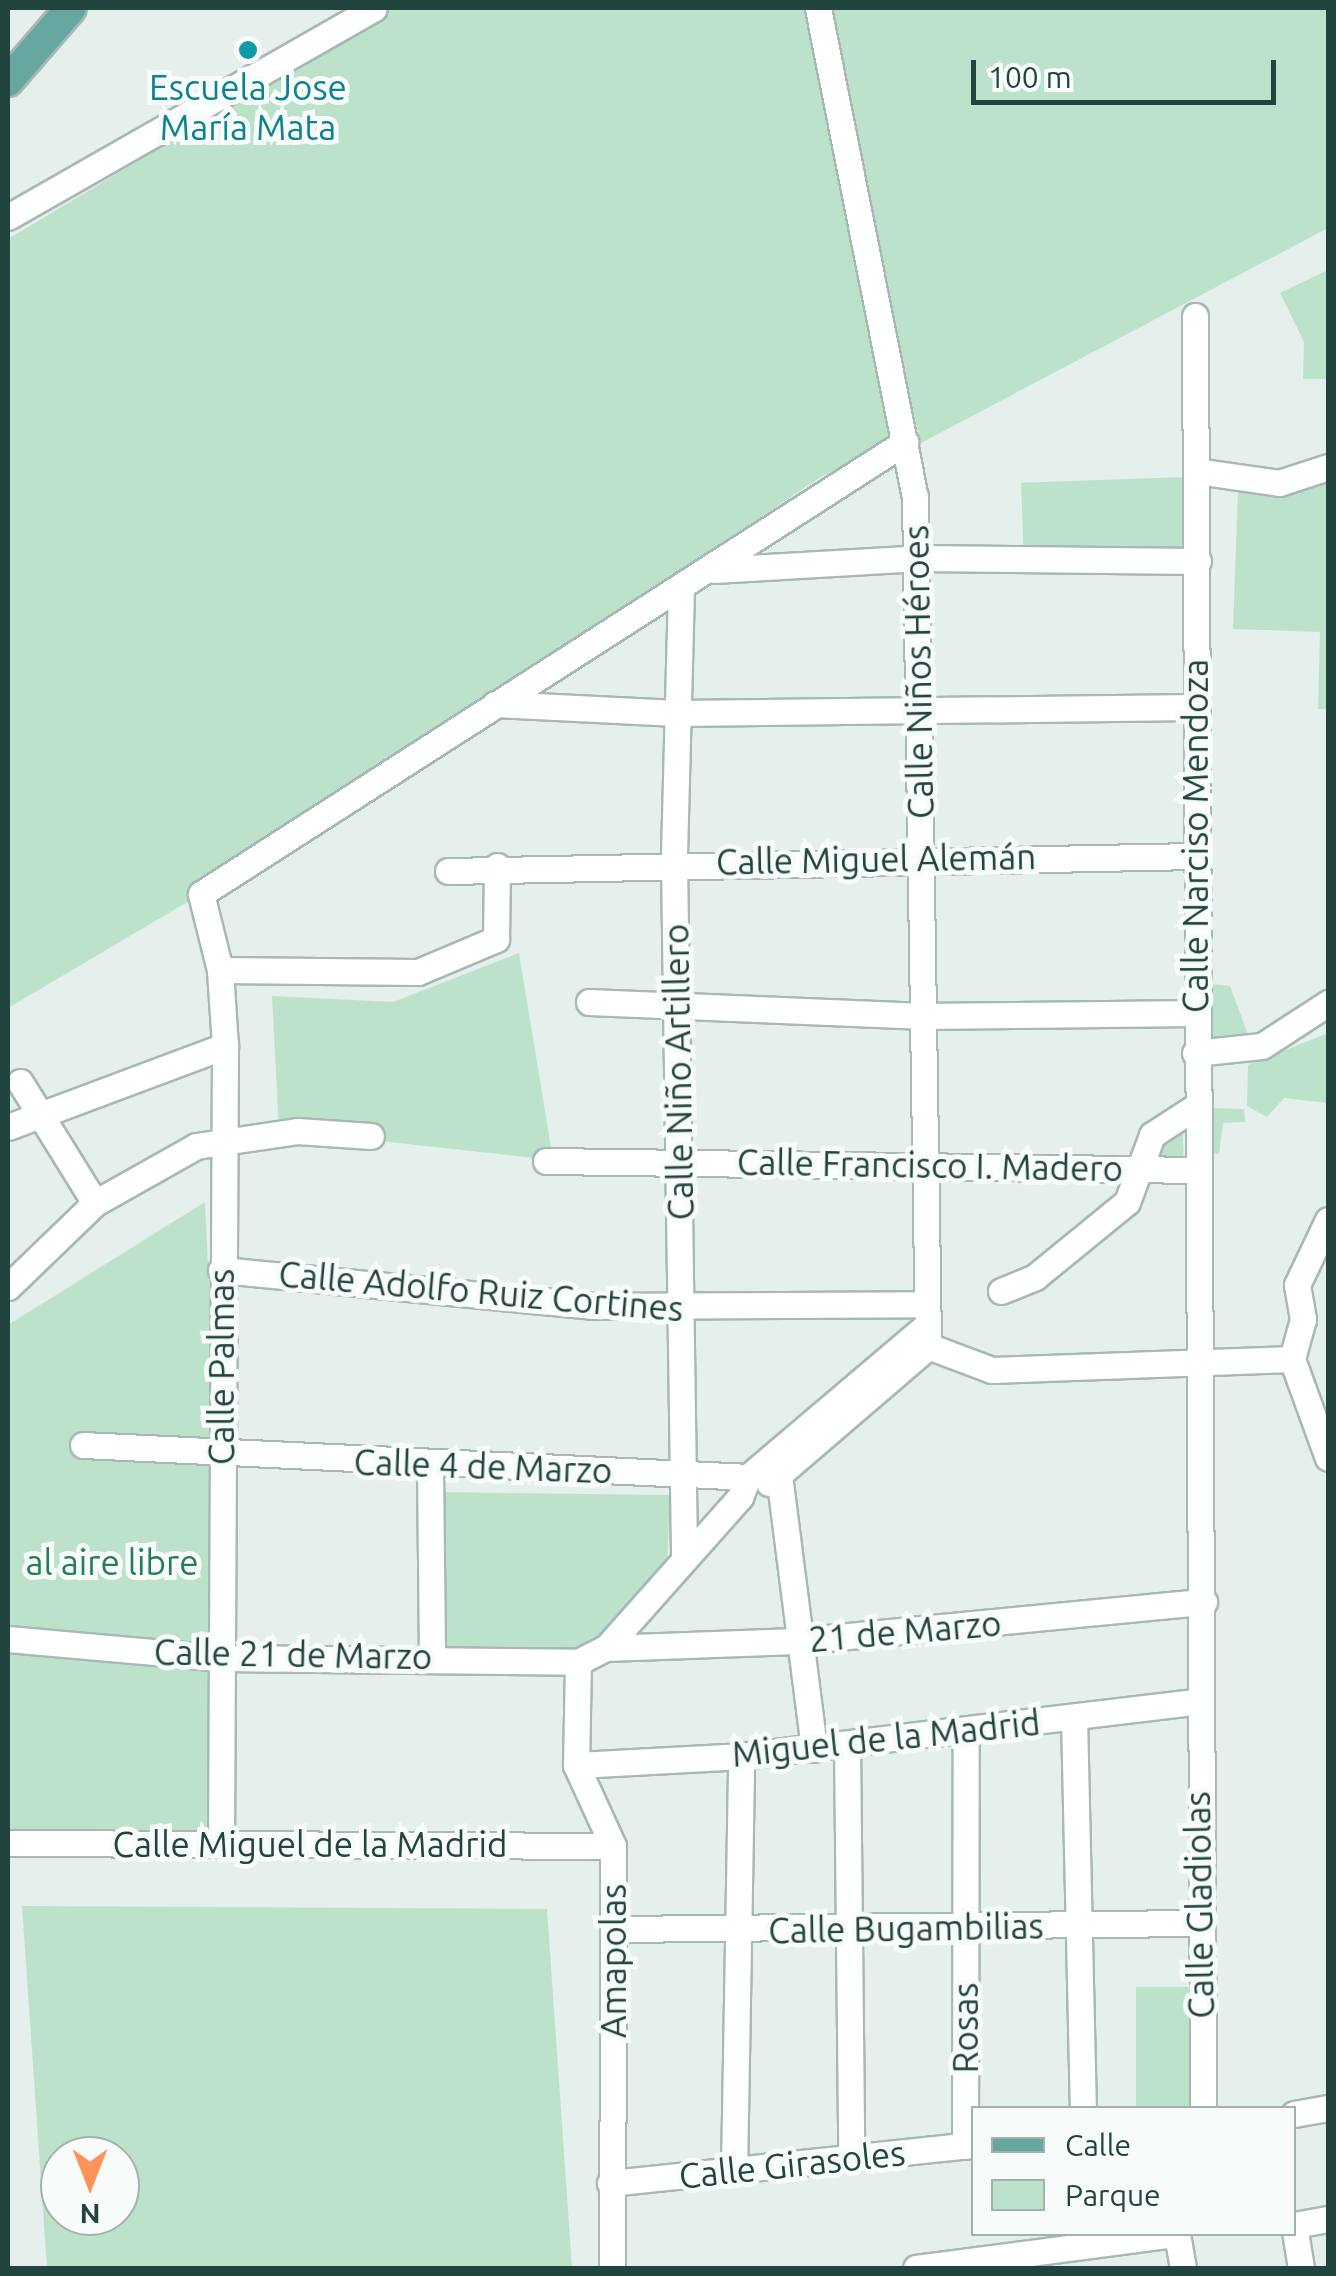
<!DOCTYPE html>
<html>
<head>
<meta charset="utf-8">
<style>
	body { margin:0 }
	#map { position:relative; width:1336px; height:2276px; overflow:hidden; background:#e5efec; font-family:Ubuntu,sans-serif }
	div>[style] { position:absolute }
	.green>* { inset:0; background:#bde2cb; transform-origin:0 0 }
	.roads { filter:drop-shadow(2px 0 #a7b8b5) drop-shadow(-2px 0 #a7b8b5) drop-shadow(0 2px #a7b8b5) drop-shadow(0 -2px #a7b8b5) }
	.minor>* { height:25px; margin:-12.5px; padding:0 12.5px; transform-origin:12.5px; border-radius:12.5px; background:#fff }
	.major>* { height:30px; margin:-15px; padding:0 15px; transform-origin:15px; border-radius:15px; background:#66a89f }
	.dots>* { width:28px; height:28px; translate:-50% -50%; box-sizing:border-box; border:5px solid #f7fbf9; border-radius:50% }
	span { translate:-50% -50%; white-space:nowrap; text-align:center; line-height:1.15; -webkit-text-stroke:10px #f7fbf9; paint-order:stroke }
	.culture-label { font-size:35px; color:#0d838f }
	.street-label { font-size:35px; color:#22443f }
	.park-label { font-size:35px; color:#287e54 }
	.frame { position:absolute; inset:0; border:10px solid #22443f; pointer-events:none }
	.legend { position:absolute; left:971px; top:2106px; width:325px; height:130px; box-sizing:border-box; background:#f7fbf9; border:2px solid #a2b2af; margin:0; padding:12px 18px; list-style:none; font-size:30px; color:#22443f }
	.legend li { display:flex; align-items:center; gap:20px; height:50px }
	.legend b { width:50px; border:2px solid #a2b2af }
	.north { position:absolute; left:40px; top:2136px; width:100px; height:100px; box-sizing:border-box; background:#f7fbf9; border:2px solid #a2b2af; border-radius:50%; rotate:180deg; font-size:28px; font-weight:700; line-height:40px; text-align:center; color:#22443f }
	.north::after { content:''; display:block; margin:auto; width:35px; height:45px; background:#fd9356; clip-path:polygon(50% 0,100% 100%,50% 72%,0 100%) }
	.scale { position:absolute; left:971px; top:60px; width:305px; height:45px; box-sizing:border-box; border:5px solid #22443f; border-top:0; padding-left:12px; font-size:30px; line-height:35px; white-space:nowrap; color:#22443f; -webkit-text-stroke:8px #f7fbf9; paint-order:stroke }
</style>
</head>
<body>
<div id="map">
	<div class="green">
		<div style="clip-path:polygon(394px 8px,1328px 8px,1328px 228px,921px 443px,842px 114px,905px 442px,822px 476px,201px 894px,8px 1008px,8px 239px)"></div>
		<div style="clip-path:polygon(1328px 270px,1328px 379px,1303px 379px,1304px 342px,1280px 293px)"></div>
		<div style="left:1185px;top:477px;width:76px;height:164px;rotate:88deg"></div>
		<div style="clip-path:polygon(1328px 480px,1328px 709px,1318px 709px,1320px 632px,1233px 629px,1238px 491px)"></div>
		<div style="clip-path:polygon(519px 953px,553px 1160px,279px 1130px,272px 996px,393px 1002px)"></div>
		<div style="clip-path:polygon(1203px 983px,1230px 986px,1250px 1040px,1207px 1052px)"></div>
		<div style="clip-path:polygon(1328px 1033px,1328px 1103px,1284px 1098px,1267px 1117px,1247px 1106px,1248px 1065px)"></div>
		<div style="clip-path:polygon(1208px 1108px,1244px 1109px,1245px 1122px,1223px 1123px,1219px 1154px,1205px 1153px)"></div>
		<div style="clip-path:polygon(1182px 1119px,1184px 1167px,1146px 1163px,1154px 1138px)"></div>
		<div style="clip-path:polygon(205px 1202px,218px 1478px,213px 1836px,8px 1838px,8px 1325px)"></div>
		<div style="clip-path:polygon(434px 1492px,670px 1495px,667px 1565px,580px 1657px,433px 1659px)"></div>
		<div style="clip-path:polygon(evenodd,22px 1906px,547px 1909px,572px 2268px,47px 2268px,22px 1906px,60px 2156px,120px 2156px,120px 2216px,60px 2216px,60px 2156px)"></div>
		<div style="left:1136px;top:1987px;width:63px;height:121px"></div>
	</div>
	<div class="roads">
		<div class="minor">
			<div style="left:818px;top:8px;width:498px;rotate:78.8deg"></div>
			<div style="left:915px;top:496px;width:850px;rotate:89.12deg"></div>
			<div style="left:8px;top:217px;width:421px;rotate:-29.7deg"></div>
			<div style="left:1195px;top:316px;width:1792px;rotate:89.74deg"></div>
			<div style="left:1196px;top:471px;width:84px;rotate:8.2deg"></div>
			<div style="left:1279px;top:483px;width:52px;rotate:-18.1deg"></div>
			<div style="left:714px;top:570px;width:206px;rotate:-3.3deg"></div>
			<div style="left:920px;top:558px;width:278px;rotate:0.6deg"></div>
			<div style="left:681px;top:588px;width:275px;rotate:91.5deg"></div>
			<div style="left:674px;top:863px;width:694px;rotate:89.17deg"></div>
			<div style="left:495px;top:704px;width:182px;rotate:2.8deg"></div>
			<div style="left:677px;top:713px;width:517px;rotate:-0.66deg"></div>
			<div style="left:448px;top:871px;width:747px;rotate:-1.15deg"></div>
			<div style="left:220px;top:970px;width:198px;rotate:0.6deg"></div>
			<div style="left:418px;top:972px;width:85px;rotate:-22.9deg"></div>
			<div style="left:496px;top:939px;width:73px;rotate:-89.2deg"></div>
			<div style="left:589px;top:1002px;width:330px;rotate:2.4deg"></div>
			<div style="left:919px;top:1016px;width:276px;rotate:-0.6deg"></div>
			<div style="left:1195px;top:1053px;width:67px;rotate:-6deg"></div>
			<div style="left:1262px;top:1046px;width:79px;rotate:-33.1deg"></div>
			<div style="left:20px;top:1082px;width:142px;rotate:58.2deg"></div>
			<div style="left:8px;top:1127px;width:232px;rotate:-20.5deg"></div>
			<div style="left:546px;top:1161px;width:649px;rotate:0.79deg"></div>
			<div style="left:1328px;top:1220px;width:72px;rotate:115.5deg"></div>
			<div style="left:1297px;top:1285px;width:35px;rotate:80deg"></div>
			<div style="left:1303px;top:1319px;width:41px;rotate:105.4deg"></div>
			<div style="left:1292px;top:1359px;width:105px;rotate:70deg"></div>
			<div style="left:221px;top:1270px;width:373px;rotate:5.5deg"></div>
			<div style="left:592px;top:1306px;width:330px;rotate:-0.3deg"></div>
			<div style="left:8px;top:1287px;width:121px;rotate:-44deg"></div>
			<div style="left:95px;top:1203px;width:116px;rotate:-29.4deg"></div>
			<div style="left:196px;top:1146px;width:102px;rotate:-8.4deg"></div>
			<div style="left:297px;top:1131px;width:74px;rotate:3.9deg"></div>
			<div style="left:1001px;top:1291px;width:37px;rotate:-22deg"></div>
			<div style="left:1035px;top:1277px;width:119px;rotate:-39.2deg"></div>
			<div style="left:1127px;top:1202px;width:72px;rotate:-69.5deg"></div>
			<div style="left:1152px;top:1135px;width:51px;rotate:-33.1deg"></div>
			<div style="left:928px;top:1346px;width:68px;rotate:20.6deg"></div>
			<div style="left:992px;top:1370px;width:300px;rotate:-2.1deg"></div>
			<div style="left:83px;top:1445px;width:666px;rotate:2.75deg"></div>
			<div style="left:430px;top:1465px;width:193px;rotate:89.4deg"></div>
			<div style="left:779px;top:1475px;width:276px;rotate:82.7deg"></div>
			<div style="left:769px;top:1483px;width:204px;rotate:-40.6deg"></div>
			<div style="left:8px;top:1639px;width:215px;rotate:5.1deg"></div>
			<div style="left:222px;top:1658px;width:356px;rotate:0.6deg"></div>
			<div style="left:578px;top:1662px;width:31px;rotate:-27deg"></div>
			<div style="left:606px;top:1648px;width:202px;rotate:-48.4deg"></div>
			<div style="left:740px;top:1497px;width:22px;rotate:-68deg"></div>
			<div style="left:748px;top:1477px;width:232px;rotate:-40.3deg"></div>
			<div style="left:606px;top:1648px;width:190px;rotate:-2.1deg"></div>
			<div style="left:796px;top:1641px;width:410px;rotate:-5.5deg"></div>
			<div style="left:578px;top:1662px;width:103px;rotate:91.1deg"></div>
			<div style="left:576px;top:1765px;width:89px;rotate:65.4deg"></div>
			<div style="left:613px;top:1846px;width:422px;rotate:90.1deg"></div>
			<div style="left:1074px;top:1717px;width:391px;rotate:88.7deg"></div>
			<div style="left:847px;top:1744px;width:414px;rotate:89.4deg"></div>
			<div style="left:576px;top:1765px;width:165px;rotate:-3.1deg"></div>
			<div style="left:741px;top:1756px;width:457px;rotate:-6.8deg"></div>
			<div style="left:8px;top:1843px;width:605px;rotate:0.28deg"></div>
			<div style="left:221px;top:1844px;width:798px;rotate:-89.71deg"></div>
			<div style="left:225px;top:1046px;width:76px;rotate:-93.8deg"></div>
			<div style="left:220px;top:970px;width:78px;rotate:-104deg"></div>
			<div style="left:201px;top:894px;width:837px;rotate:-32.7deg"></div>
			<div style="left:614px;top:1929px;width:585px;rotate:-0.59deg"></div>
			<div style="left:1294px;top:2114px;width:35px;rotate:-10deg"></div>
			<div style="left:965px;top:2146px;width:415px;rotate:-89.9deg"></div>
			<div style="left:734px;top:2172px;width:416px;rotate:-89deg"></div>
			<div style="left:610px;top:2183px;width:366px;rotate:-6deg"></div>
			<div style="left:1294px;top:2225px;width:44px;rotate:80.8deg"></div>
			<div style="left:1294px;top:2225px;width:35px;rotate:-10deg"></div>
			<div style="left:1177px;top:2234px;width:35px;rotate:80deg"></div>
			<div style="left:916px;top:2268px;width:262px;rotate:-7.5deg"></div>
		</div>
		<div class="major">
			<div style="left:8px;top:81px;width:96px;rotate:-49.2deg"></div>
		</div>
	</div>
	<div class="dots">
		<div style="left:248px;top:50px;background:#0f9aa8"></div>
	</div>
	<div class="culture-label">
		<span style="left:248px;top:107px">Escuela Jose<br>María Mata</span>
	</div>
	<div class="street-label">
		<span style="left:918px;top:672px;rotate:-91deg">Calle Niños Héroes</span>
		<span style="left:1195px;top:836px;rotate:-90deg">Calle Narciso Mendoza</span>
		<span style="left:876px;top:859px;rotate:-1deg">Calle Miguel Alemán</span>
		<span style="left:678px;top:1072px;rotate:-91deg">Calle Niño Artillero</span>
		<span style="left:930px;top:1165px;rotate:1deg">Calle Francisco I. Madero</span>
		<span style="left:481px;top:1291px;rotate:5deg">Calle Adolfo Ruiz Cortines</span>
		<span style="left:221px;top:1367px;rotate:-90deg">Calle Palmas</span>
		<span style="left:483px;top:1466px;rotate:2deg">Calle 4 de Marzo</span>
		<span style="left:905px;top:1631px;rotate:-5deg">21 de Marzo</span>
		<span style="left:293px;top:1654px;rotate:1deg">Calle 21 de Marzo</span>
		<span style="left:886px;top:1738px;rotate:-6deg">Miguel de la Madrid</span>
		<span style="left:310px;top:1844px">Calle Miguel de la Madrid</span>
		<span style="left:1199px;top:1905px;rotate:-91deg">Calle Gladiolas</span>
		<span style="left:906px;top:1928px;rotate:-1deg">Calle Bugambilias</span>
		<span style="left:613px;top:1961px;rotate:-90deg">Amapolas</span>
		<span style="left:965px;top:2028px;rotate:-90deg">Rosas</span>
		<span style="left:792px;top:2164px;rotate:-6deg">Calle Girasoles</span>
	</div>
	<div class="park-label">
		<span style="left:112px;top:1562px">al aire libre</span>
	</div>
	<div class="frame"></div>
	<ul class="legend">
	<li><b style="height:12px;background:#66a89f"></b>Calle</li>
	<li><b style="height:28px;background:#bde2cb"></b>Parque</li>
	</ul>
	<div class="north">N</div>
	<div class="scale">100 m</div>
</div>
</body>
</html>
